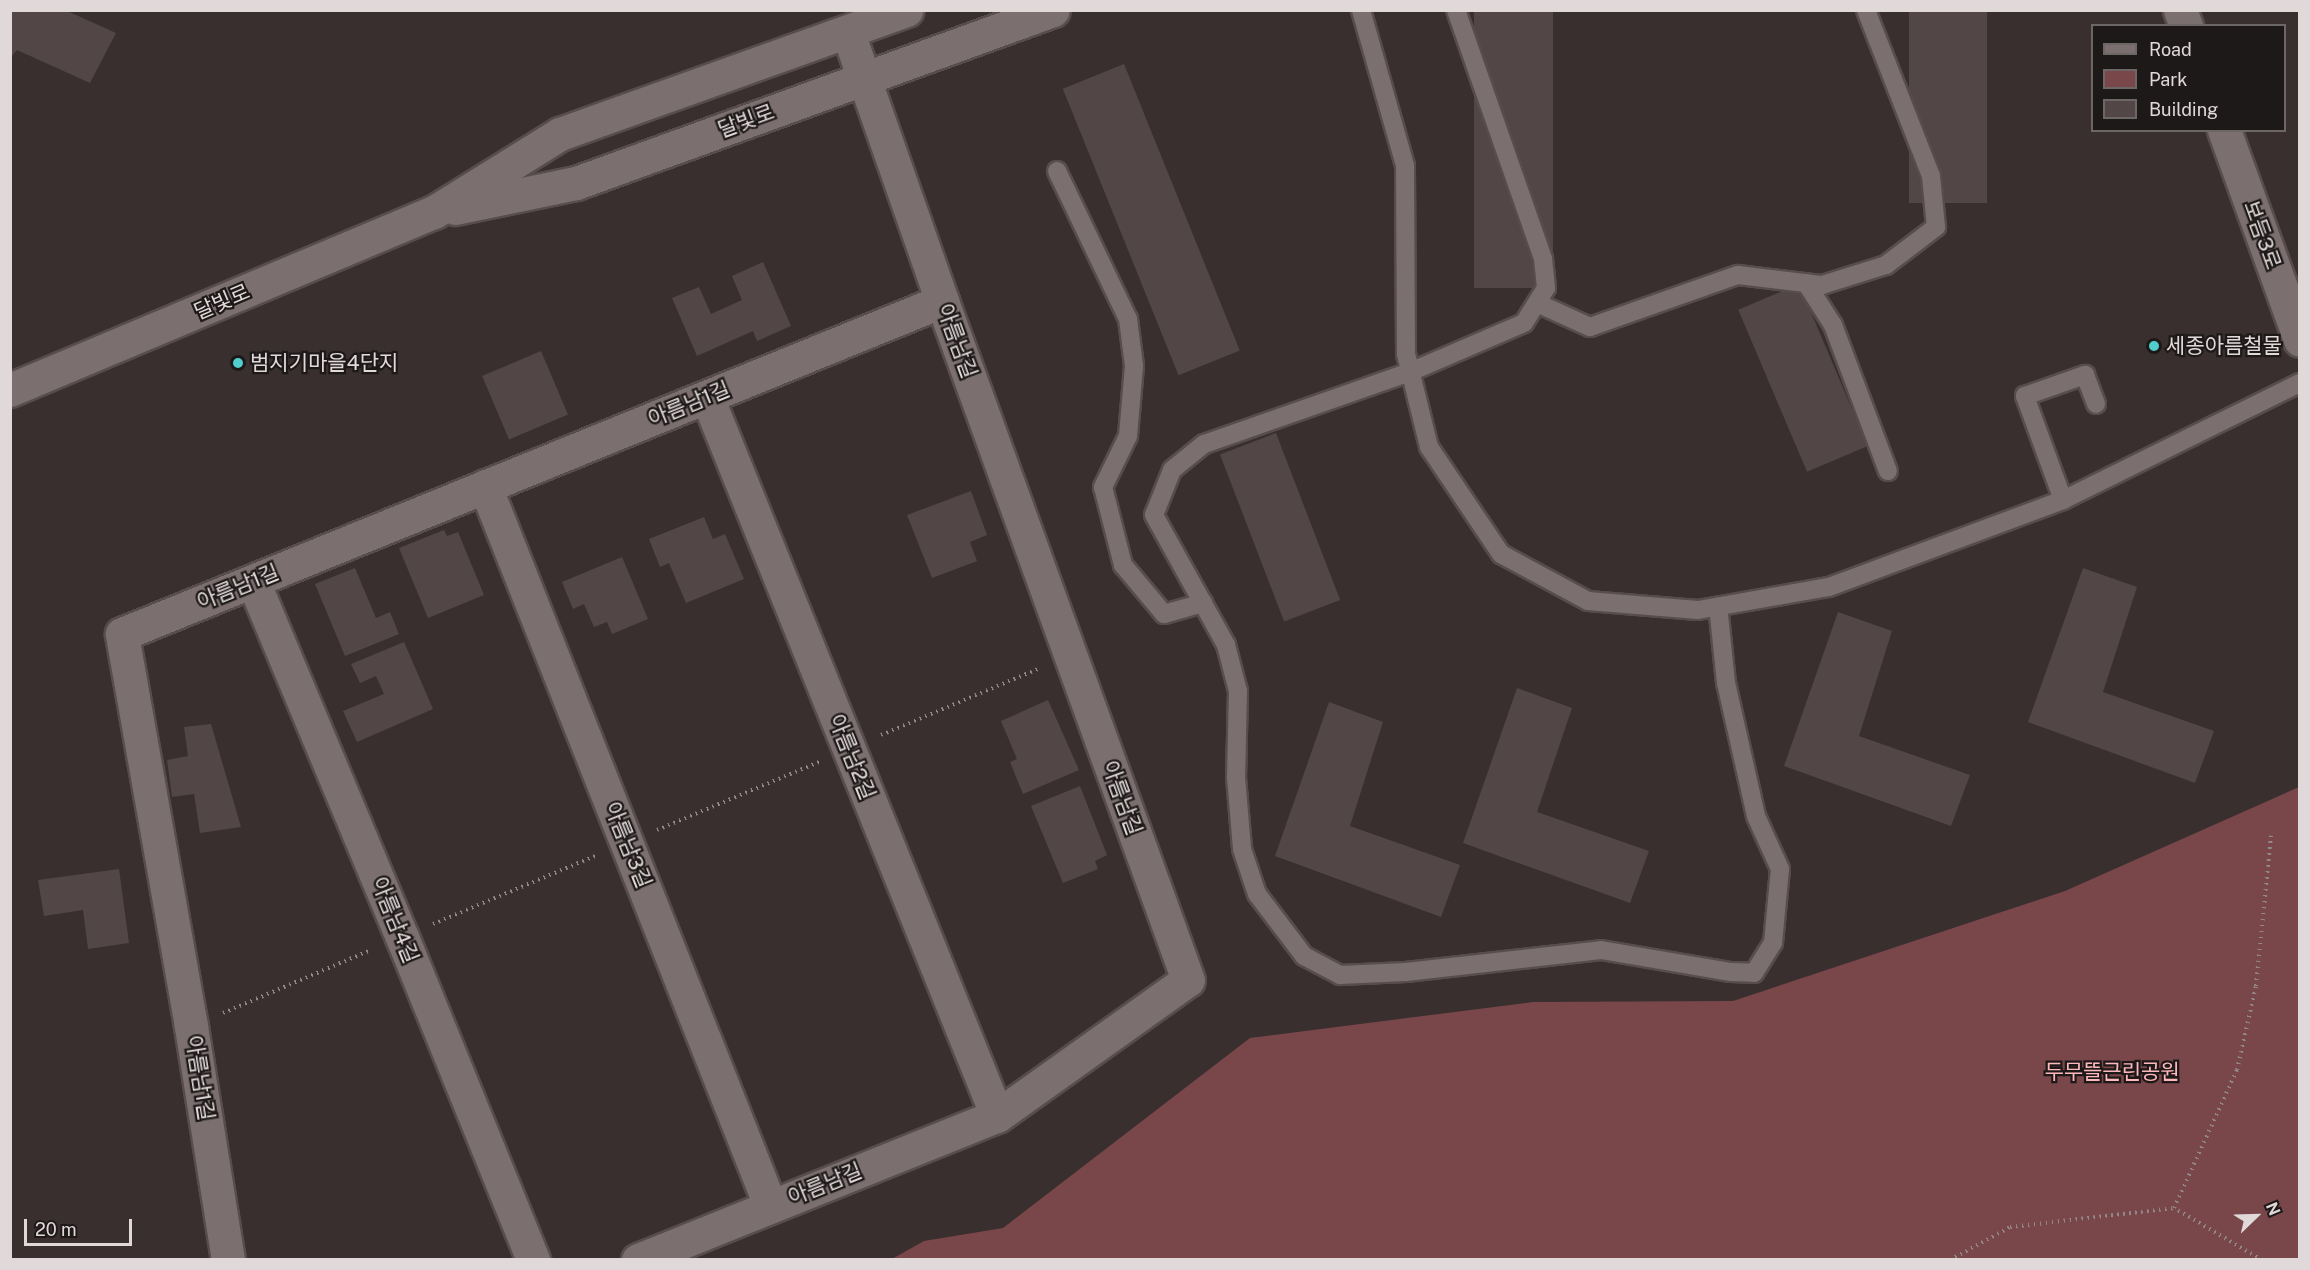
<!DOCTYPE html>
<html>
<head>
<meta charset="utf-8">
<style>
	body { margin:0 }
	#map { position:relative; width:2310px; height:1270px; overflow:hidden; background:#3a2f2f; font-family:"Public Sans","Noto Sans KR",sans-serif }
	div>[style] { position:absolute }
	.green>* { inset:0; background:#79474a }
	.building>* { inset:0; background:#524646; transform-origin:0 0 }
	.path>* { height:4px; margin-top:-2px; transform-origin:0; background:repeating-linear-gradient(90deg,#918787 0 1.5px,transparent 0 6px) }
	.roads { filter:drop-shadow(2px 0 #574d4e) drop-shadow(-2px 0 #574d4e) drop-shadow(0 2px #574d4e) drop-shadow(0 -2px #574d4e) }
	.service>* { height:18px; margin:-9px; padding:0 9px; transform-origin:9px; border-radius:9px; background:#7c6f6f }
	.minor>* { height:33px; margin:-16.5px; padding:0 16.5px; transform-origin:16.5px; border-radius:16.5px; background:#7c6f6f }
	.tertiary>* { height:33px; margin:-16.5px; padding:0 16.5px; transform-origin:16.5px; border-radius:16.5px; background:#7c6f6f }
	.dots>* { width:16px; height:16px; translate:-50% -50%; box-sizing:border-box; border:3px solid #1e1919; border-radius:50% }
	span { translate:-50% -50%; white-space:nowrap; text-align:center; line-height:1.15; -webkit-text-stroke:4.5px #1e1919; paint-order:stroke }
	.street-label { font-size:21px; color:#e1d9d9 }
	.poi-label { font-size:21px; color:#e1d9d9 }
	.left { translate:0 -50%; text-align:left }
	.park-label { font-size:21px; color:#feb7ba }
	.frame { position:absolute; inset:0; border:12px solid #e1d9d9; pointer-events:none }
	.legend { position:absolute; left:2091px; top:24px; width:195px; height:108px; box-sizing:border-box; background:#1e1919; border:2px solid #6c6666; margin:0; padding:8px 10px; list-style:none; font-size:18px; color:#e1d9d9 }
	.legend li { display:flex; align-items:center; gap:12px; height:30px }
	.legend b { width:30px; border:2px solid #6c6666 }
	.north { position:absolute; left:2226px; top:1186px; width:60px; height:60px; -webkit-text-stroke:4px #1e1919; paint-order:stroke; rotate:67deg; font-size:16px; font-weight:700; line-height:24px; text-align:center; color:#e1d9d9 }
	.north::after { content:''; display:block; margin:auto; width:21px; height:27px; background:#e1d9d9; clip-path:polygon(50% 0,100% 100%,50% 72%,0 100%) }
	.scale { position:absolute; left:24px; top:1219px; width:108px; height:27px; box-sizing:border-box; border:3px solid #e1d9d9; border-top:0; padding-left:8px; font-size:18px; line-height:21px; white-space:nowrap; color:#e1d9d9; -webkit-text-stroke:4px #1e1919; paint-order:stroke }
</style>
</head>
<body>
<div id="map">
	<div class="green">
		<div style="clip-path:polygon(2299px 787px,2299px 1259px,892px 1259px,924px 1241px,1003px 1228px,1250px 1038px,1533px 1002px,1733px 1001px,2065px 891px)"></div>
	</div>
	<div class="building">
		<div style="clip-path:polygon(10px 10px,65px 10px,116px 33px,90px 83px,17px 50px,10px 58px)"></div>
		<div style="left:1474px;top:10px;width:79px;height:278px"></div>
		<div style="left:1909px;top:10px;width:78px;height:193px"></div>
		<div style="left:1124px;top:64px;width:309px;height:66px;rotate:68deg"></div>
		<div style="clip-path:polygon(763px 262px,791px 326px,757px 341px,753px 331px,697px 356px,672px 298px,699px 287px,711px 314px,742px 300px,732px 276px)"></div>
		<div style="left:1799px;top:284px;width:176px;height:66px;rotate:67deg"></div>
		<div style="left:541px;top:351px;width:69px;height:64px;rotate:67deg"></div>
		<div style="left:1276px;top:433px;width:179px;height:60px;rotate:69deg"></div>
		<div style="clip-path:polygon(971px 491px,987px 535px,970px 542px,977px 561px,932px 578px,907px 515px)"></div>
		<div style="clip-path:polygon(704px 517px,713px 539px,725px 534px,744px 579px,686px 603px,669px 563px,660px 567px,649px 539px)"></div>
		<div style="clip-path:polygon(444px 530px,447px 536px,458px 532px,484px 595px,428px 618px,399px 548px)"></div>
		<div style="clip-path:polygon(622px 557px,648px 619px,612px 634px,607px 622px,594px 627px,584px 604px,573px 609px,562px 582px)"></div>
		<div style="clip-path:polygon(355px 568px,376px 618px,390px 612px,399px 634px,345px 656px,315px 584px)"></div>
		<div style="clip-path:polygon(2083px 568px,2137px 587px,2103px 692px,2214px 731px,2195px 783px,2028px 722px)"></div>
		<div style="clip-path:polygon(1838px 612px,1892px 631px,1859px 736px,1970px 775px,1951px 826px,1784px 766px)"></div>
		<div style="clip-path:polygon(404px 642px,433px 709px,357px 742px,343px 711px,384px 694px,376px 676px,360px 683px,351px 664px)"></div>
		<div style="clip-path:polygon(1517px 688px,1572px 708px,1537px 812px,1649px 851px,1630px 903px,1463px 843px)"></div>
		<div style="clip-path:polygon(1048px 700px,1079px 770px,1023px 794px,1010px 762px,1017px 759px,1001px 721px)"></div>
		<div style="clip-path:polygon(1329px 702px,1383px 722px,1350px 826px,1460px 865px,1441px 917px,1275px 856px)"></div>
		<div style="clip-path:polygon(211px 724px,241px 827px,200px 833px,194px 794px,172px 797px,167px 760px,188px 756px,184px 727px)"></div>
		<div style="clip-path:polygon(1080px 786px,1107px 855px,1095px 861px,1098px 869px,1063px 883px,1031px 806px)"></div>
		<div style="clip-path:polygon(119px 869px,129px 943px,88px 949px,83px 910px,44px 916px,38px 880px)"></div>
	</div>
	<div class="path">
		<div style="left:881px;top:735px;width:173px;rotate:-22.8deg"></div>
		<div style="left:657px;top:830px;width:176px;rotate:-22.8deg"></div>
		<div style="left:433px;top:924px;width:176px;rotate:-22.8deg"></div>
		<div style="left:223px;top:1013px;width:161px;rotate:-23.1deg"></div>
		<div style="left:1950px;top:1260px;width:68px;rotate:-28.8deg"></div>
		<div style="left:2010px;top:1227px;width:165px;rotate:-6.6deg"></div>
		<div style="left:2262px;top:1260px;width:102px;rotate:-149.4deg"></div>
		<div style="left:2174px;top:1208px;width:152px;rotate:-65.5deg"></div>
		<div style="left:2237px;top:1070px;width:86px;rotate:-77.3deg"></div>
		<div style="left:2256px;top:986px;width:151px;rotate:-84.3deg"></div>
	</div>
	<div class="roads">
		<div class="service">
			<div style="left:1361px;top:10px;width:162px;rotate:74.2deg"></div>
			<div style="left:1405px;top:166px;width:188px;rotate:89.7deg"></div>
			<div style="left:1406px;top:354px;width:96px;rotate:76.1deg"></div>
			<div style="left:1429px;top:447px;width:129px;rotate:56.1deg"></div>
			<div style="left:1501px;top:554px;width:99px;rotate:28.4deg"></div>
			<div style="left:1588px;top:601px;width:110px;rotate:4.7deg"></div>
			<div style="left:1698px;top:610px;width:133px;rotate:-10deg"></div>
			<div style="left:1829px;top:587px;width:250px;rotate:-20.4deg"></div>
			<div style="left:2063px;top:500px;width:264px;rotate:-26.3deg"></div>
			<div style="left:1456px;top:10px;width:264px;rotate:70.7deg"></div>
			<div style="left:1543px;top:259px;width:29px;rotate:84deg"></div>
			<div style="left:1546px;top:288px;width:41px;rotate:122.2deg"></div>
			<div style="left:1524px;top:323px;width:124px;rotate:156.7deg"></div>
			<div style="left:1410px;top:372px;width:218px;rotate:160.7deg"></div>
			<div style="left:1204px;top:444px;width:41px;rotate:140.9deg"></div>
			<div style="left:1172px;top:470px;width:48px;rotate:111.8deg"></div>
			<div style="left:1154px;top:515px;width:149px;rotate:61deg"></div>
			<div style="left:1226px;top:645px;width:48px;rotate:75.4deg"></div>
			<div style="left:1238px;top:691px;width:86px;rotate:91.3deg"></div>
			<div style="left:1236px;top:777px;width:72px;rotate:85.2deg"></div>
			<div style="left:1242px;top:849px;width:47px;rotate:71.6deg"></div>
			<div style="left:1257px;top:894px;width:78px;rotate:52.8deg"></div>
			<div style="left:1304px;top:956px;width:41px;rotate:27.8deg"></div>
			<div style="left:1340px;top:975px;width:66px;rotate:-2.6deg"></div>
			<div style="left:1406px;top:972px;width:196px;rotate:-6.4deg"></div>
			<div style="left:1601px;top:950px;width:132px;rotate:9.6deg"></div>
			<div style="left:1731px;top:972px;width:23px;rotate:2deg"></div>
			<div style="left:1754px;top:973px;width:36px;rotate:-58deg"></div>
			<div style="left:1773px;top:943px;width:74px;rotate:-84.6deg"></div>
			<div style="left:1780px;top:869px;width:58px;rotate:-114.4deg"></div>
			<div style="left:1756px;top:816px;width:136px;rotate:-102.7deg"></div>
			<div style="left:1726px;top:683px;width:77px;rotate:-95.9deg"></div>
			<div style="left:1057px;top:171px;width:164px;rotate:64.4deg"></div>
			<div style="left:1128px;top:319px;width:47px;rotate:82.7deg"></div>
			<div style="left:1134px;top:366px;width:70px;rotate:94.9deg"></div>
			<div style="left:1128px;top:436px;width:57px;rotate:116.1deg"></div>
			<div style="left:1103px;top:487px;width:81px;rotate:75.6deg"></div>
			<div style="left:1123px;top:565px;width:64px;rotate:50.1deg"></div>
			<div style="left:1164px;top:614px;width:41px;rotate:-15.8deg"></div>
			<div style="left:1806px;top:283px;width:50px;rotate:57.3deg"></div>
			<div style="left:1833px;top:325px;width:156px;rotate:69.4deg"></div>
			<div style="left:1537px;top:303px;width:58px;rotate:24.4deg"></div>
			<div style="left:1590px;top:327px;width:157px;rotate:-19.4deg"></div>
			<div style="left:1738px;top:275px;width:85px;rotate:6.8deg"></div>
			<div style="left:1822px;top:285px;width:67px;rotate:-17.4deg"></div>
			<div style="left:1886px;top:265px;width:63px;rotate:-37.2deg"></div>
			<div style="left:1936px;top:227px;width:51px;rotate:-95.6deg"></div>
			<div style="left:1931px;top:176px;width:178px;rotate:-111.4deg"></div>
			<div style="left:2063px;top:500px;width:111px;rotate:-110.1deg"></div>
			<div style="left:2025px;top:396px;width:64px;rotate:-19.3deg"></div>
			<div style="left:2085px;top:375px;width:31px;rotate:69deg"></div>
		</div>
		<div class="minor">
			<div style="left:707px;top:397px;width:775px;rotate:68.03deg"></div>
			<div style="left:485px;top:486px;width:773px;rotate:68.38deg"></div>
			<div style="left:253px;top:581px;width:386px;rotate:67.3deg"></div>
			<div style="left:402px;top:937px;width:349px;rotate:67.9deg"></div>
			<div style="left:228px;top:1260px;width:237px;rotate:-99deg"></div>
			<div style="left:191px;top:1026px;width:398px;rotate:-100deg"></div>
			<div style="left:122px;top:634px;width:885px;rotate:-22.1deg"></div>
			<div style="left:638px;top:1260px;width:387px;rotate:-21.9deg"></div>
			<div style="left:997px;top:1116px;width:234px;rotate:-35.5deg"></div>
			<div style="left:1188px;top:980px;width:722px;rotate:-109.92deg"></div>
			<div style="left:942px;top:301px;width:285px;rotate:-109.3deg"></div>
		</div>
		<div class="tertiary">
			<div style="left:2180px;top:10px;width:17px;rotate:69deg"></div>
			<div style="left:2224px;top:130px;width:223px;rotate:70.1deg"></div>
			<div style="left:455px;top:208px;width:124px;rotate:-11.7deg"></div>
			<div style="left:576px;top:183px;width:507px;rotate:-19.93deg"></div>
			<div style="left:10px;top:390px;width:460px;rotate:-22.8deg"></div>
			<div style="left:434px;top:212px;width:148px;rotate:-31.8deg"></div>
			<div style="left:560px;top:134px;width:368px;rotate:-19.7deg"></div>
		</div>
	</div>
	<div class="dots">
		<div style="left:2154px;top:346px;background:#52cdce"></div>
		<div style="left:238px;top:363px;background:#52cdce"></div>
	</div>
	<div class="street-label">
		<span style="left:746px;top:121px;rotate:-20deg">달빛로</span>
		<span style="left:2262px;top:235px;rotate:70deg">보듬3로</span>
		<span style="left:222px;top:302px;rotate:-23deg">달빛로</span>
		<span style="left:957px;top:341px;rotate:70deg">아름남길</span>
		<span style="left:689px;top:404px;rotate:-22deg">아름남1길</span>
		<span style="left:238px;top:587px;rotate:-22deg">아름남1길</span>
		<span style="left:852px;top:757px;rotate:68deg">아름남2길</span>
		<span style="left:1122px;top:798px;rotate:70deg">아름남길</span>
		<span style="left:628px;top:845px;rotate:68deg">아름남3길</span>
		<span style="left:395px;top:920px;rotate:68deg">아름남4길</span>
		<span style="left:200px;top:1078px;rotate:81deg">아름남1길</span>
		<span style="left:825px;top:1184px;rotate:-22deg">아름남길</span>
	</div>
	<div class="poi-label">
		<span class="left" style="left:2166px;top:346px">세종아름철물</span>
		<span class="left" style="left:250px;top:363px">범지기마을4단지</span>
	</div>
	<div class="park-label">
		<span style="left:2112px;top:1072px">두무뜰근린공원</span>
	</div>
	<div class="frame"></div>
	<ul class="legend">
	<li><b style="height:8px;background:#7c6f6f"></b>Road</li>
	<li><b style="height:16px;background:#79474a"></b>Park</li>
	<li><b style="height:16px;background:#524646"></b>Building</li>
	</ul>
	<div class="north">N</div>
	<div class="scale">20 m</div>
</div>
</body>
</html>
